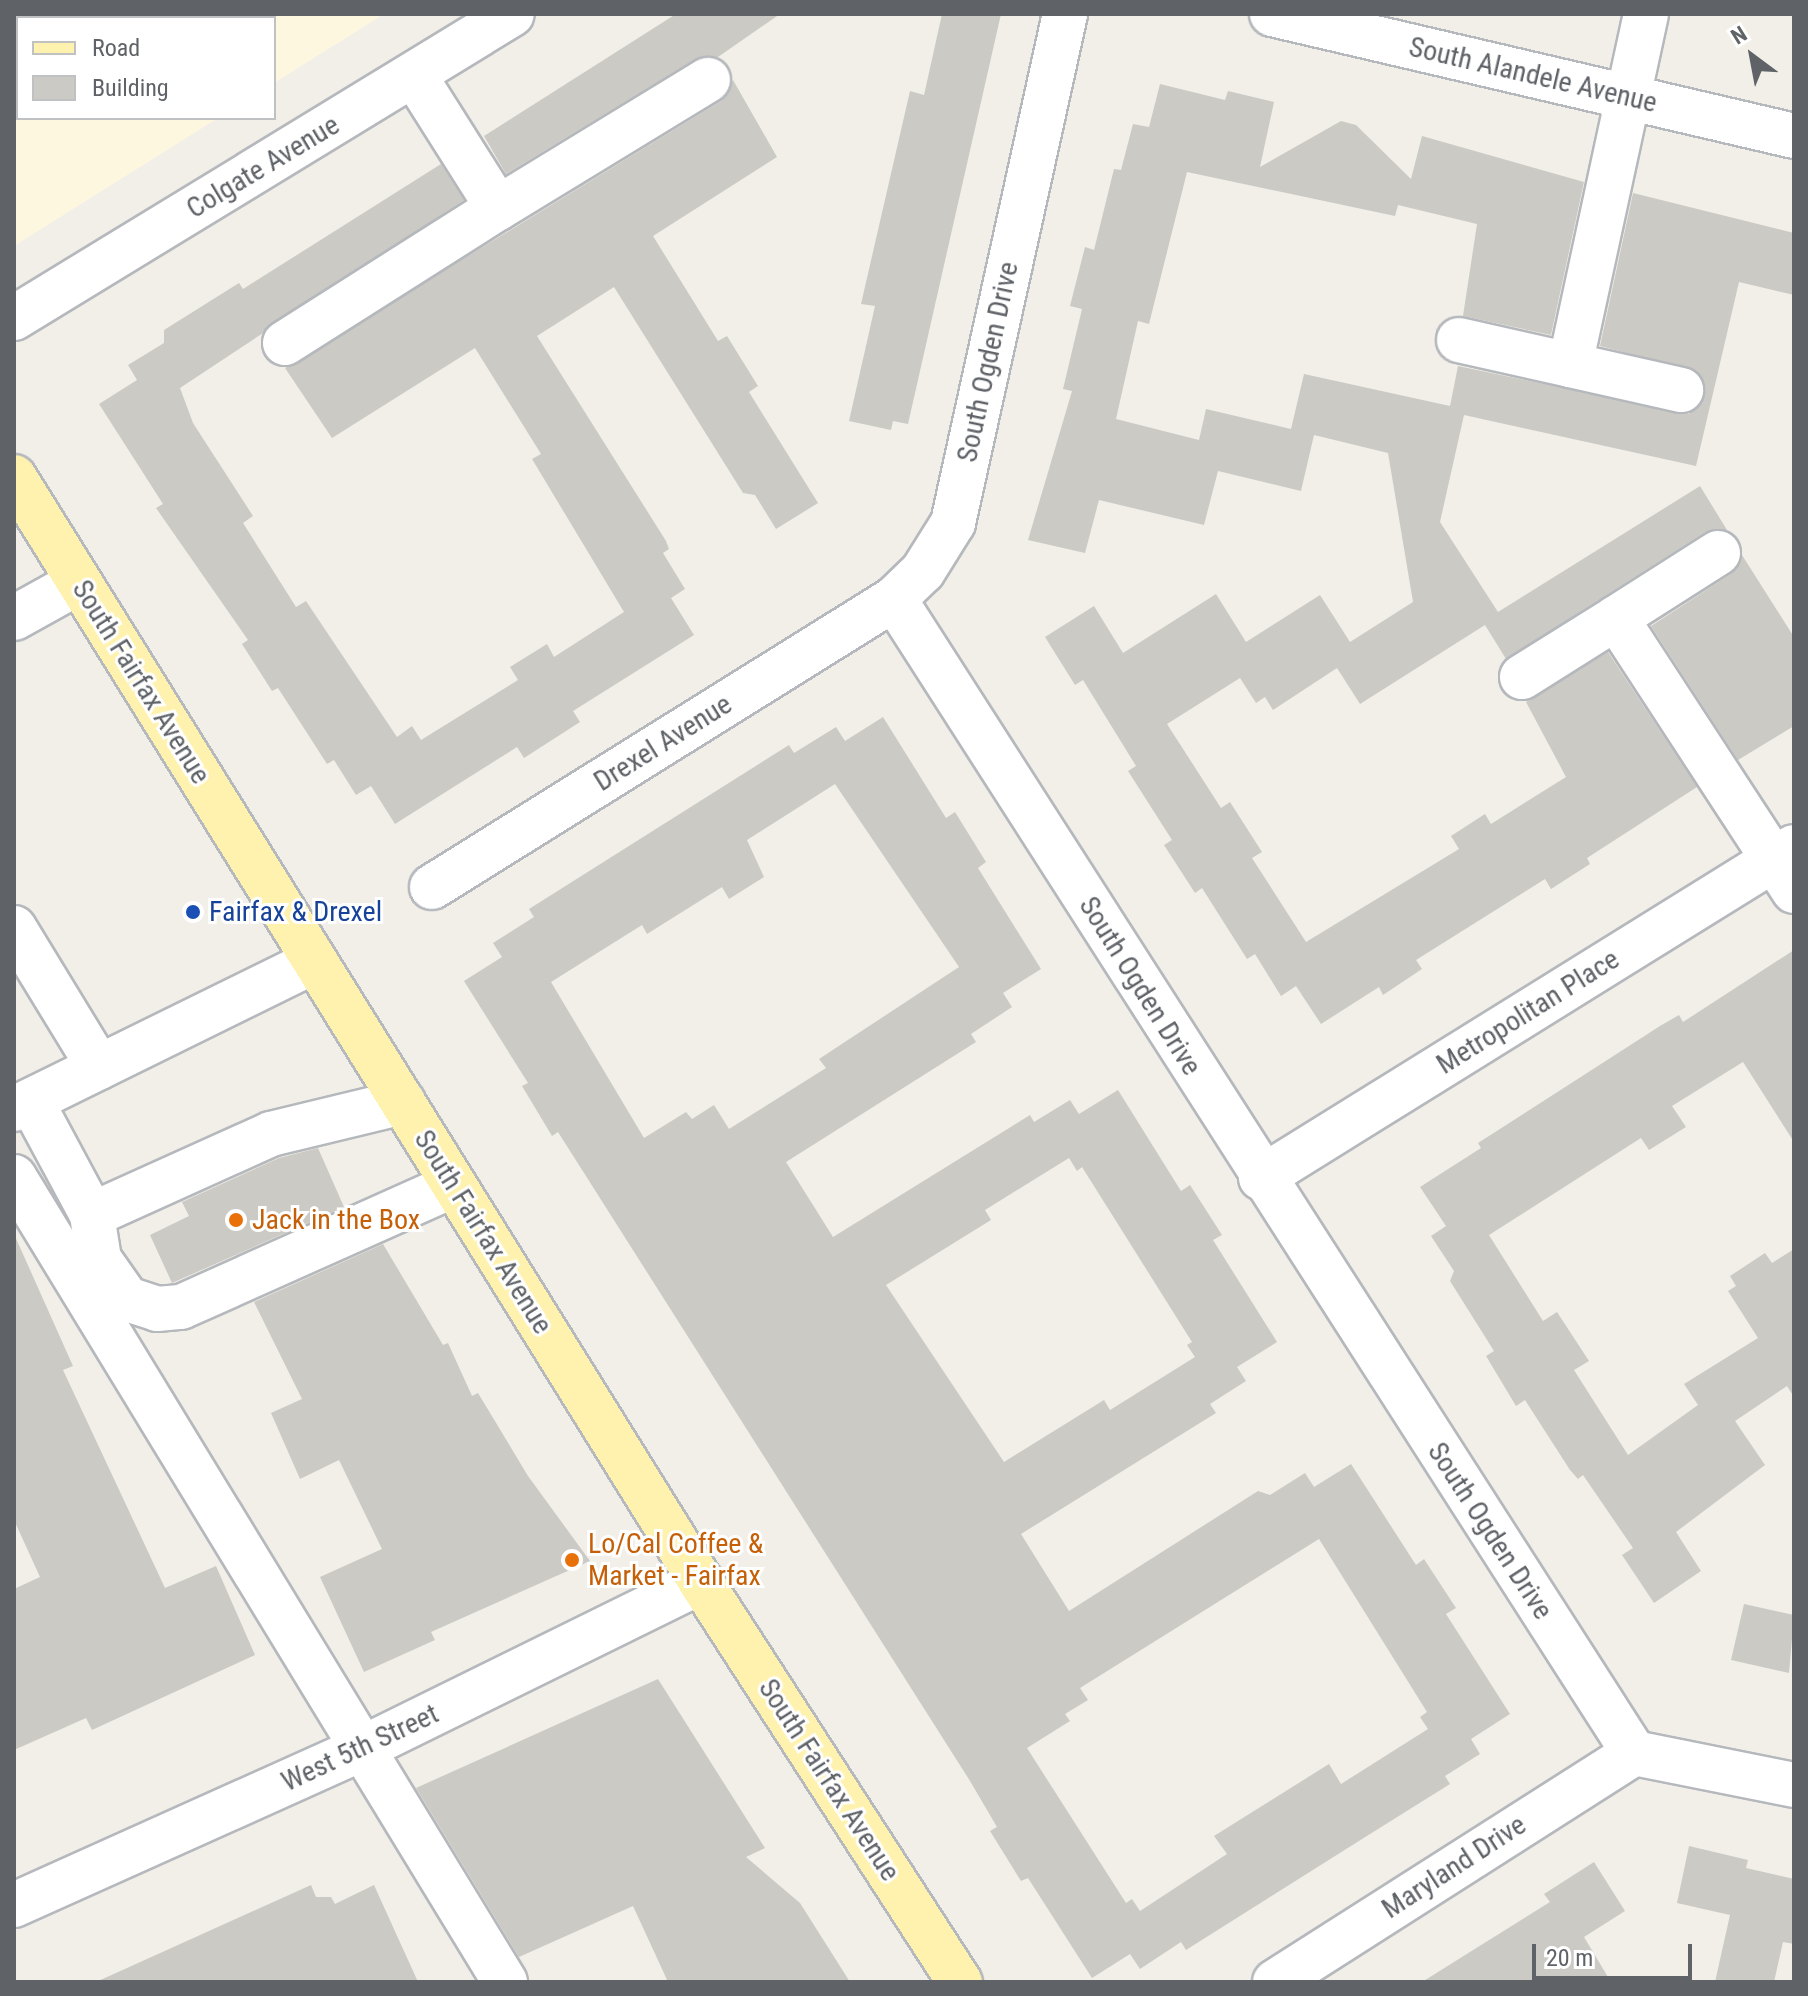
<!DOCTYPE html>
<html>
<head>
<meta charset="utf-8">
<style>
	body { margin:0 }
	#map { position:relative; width:1808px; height:1996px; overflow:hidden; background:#f1efe8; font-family:"Roboto Condensed",sans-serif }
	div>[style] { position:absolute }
	.commercial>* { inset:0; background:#fef7e0 }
	.building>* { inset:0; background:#cccac5 }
	.roads { filter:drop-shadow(2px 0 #b5b8bc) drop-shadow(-2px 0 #b5b8bc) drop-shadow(0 2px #b5b8bc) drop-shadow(0 -2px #b5b8bc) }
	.minor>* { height:44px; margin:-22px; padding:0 22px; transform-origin:22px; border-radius:22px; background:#fff }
	.major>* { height:44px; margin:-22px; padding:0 22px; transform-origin:22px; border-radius:22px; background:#fff2af }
	.dots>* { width:22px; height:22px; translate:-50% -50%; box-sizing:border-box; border:4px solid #fff; border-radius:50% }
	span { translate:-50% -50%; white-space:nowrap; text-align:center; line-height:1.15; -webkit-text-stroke:6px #fff; paint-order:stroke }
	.street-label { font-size:28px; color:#5f6368 }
	.transit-label { font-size:28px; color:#164399 }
	.left { translate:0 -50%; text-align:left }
	.food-label { font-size:28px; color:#c56008 }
	.frame { position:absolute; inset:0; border:16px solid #5f6368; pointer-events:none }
	.legend { position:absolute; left:16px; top:16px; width:260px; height:104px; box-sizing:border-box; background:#fff; border:2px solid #bfc1c3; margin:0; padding:10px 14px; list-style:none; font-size:24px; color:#5f6368 }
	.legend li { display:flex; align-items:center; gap:16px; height:40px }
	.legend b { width:40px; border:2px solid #bfc1c3 }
	.north { position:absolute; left:1712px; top:16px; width:80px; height:80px; -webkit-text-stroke:6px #fff; paint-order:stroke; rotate:328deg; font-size:22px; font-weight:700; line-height:32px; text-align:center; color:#5f6368 }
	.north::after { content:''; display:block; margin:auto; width:28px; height:36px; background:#5f6368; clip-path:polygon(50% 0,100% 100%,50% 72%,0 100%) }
	.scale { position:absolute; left:1532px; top:1944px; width:160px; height:36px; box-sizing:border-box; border:4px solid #5f6368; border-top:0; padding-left:10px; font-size:24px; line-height:28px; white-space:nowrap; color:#5f6368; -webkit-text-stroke:6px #fff; paint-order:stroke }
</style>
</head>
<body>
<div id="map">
	<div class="commercial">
		<div style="clip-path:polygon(14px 14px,384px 14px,274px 83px,274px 18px,18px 18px,18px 118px,218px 118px,14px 246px)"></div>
	</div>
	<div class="building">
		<div style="clip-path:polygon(676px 14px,780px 14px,718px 57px,695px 59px,506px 174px,484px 136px)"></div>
		<div style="clip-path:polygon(942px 14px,1001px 14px,908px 424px,893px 421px,891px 430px,849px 421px,875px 306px,861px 304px,910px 91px,924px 95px)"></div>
		<div style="clip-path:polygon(733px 80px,777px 157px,653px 236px,718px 341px,727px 336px,758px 386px,749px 392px,818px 503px,776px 529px,755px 495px,743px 493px,614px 287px,537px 336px,666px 541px,669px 549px,663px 553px,685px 589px,671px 598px,694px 635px,573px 711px,580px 722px,524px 758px,517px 747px,395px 824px,371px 786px,356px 795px,334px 760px,327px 764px,278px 688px,272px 691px,242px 644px,248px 640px,156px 508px,163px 504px,99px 404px,137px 380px,128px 365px,164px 343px,164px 330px,239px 283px,243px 289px,441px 164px,464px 200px,180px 388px,193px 423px,253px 516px,243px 523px,296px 607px,306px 601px,397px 737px,412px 726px,421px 740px,518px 680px,510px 667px,547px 644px,554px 657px,624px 612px,532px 459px,541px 454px,475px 348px,332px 438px,285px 368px,721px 101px)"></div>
		<div style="clip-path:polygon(1160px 84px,1225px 100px,1228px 91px,1274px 102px,1260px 167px,1341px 121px,1356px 125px,1411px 179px,1422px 136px,1584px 182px,1551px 335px,1463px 316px,1477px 224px,1398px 205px,1395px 216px,1187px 172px,1149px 324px,1138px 321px,1116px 419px,1199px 440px,1206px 409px,1291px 429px,1304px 374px,1450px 406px,1458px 366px,1689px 414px,1705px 395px,1697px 371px,1600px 346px,1633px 193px,1794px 233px,1794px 295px,1739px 282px,1696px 466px,1464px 415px,1440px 522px,1498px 612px,1700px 486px,1727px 530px,1705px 532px,1506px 659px,1485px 625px,1360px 704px,1337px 668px,1273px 710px,1265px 697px,1256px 703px,1240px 678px,1167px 724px,1221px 808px,1230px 802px,1262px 852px,1252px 858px,1306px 942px,1459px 849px,1451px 836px,1485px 814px,1491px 824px,1566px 777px,1526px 702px,1608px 652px,1697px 787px,1587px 858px,1590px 864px,1551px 889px,1545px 879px,1416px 960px,1422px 969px,1383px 995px,1379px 987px,1321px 1024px,1296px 986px,1281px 996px,1255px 954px,1247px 959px,1202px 888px,1195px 893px,1164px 845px,1172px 840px,1128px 771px,1136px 766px,1083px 680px,1075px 685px,1045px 637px,1094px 606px,1123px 653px,1216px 594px,1246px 642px,1320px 595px,1350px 642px,1413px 602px,1388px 453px,1314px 435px,1301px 491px,1218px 471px,1204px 525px,1099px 500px,1085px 553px,1028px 540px,1072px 391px,1063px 389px,1082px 309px,1070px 306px,1085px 247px,1094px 250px,1114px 169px,1121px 170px,1133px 124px,1149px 127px)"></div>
		<div style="clip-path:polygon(1742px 555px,1794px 637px,1794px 726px,1738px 760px,1651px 626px,1731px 574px)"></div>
		<div style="clip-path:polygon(evenodd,883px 717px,946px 818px,955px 812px,986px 862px,978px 868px,1041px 969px,1003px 993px,1012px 1007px,971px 1034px,976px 1042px,786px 1162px,833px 1237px,1030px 1115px,1034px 1122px,1070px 1100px,1079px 1114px,1118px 1090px,1181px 1191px,1190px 1185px,1222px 1235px,1213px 1240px,1277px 1342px,1237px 1367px,1246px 1381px,1210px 1404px,1216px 1413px,1021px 1534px,1069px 1611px,1258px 1491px,1270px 1495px,1305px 1473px,1314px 1487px,1351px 1464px,1416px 1565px,1424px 1559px,1456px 1608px,1446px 1614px,1510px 1714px,1471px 1739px,1480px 1754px,1445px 1776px,1450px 1784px,1370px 1834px,1186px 1950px,1181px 1942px,1140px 1969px,1130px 1954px,1092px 1978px,1028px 1878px,1021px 1881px,990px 1831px,997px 1827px,970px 1781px,558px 1132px,552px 1136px,522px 1086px,528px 1083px,464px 981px,502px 957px,493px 943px,534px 917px,529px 909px,789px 745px,794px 753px,836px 727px,845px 741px,883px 717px,835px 784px,959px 967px,819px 1059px,826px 1068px,729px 1129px,714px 1105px,692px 1119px,686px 1112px,644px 1138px,551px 982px,642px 925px,647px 934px,722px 887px,729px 899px,764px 877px,747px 840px,835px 784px,883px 717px,1069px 1158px,1077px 1171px,1082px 1167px,1192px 1342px,1187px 1345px,1195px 1357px,1110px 1410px,1104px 1400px,1004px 1462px,886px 1285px,991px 1220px,985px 1210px,1069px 1158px,883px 717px,1319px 1539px,1427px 1712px,1420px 1717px,1428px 1729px,1341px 1784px,1329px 1764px,1214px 1836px,1227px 1854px,1140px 1911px,1132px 1899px,1126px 1903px,1027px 1748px,1070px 1721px,1065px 1714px,1088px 1700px,1080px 1688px,1319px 1539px)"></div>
		<div style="clip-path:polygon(1794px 950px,1794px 1142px,1743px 1062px,1672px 1106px,1686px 1127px,1649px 1150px,1641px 1138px,1489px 1235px,1543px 1321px,1557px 1312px,1589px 1361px,1574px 1370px,1628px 1455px,1698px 1405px,1684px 1384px,1758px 1338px,1728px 1291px,1736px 1286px,1730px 1276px,1765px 1253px,1772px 1263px,1794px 1249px,1794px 1397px,1787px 1386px,1735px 1421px,1765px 1465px,1676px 1532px,1701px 1571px,1654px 1603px,1622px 1555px,1633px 1548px,1583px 1475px,1578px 1479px,1570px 1470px,1525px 1400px,1516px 1406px,1486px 1356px,1494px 1351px,1450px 1281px,1454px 1271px,1431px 1236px,1446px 1226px,1420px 1187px,1481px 1148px,1478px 1143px,1660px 1026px,1679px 1015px,1683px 1022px)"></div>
		<div style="clip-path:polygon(318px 1148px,344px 1207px,172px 1283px,150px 1235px,189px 1216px,182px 1202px,279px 1158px)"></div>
		<div style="clip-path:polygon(14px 1234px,73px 1366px,63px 1370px,165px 1588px,216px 1566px,255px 1655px,92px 1730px,86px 1718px,14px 1750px,14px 1589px,40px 1577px,14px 1520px)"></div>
		<div style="clip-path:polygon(383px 1244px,443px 1345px,448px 1343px,472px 1396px,478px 1393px,528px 1476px,590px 1561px,431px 1632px,435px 1640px,364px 1672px,320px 1577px,382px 1549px,339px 1460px,300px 1479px,271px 1413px,302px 1399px,254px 1302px)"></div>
		<div style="clip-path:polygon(1744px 1604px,1794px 1615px,1789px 1673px,1731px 1660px)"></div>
		<div style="clip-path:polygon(658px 1679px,765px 1848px,746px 1857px,800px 1903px,850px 1982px,668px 1982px,633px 1906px,519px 1957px,416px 1788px)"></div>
		<div style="clip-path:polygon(1689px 1846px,1748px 1860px,1746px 1868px,1794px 1879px,1794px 1944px,1783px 1942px,1774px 1982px,1715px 1982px,1730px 1915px,1677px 1903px)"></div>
		<div style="clip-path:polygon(1594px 1862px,1625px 1911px,1584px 1937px,1611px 1982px,1422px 1982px,1550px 1902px,1544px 1894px)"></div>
		<div style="clip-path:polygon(311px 1885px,316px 1897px,331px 1897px,335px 1904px,374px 1885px,418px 1982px,96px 1982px)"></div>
	</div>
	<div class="roads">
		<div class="minor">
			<div style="left:1272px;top:14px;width:536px;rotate:13.15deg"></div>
			<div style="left:1646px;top:14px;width:359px;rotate:102.2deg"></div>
			<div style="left:1570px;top:365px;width:114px;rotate:12.7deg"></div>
			<div style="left:498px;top:208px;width:246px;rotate:-31.4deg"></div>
			<div style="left:14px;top:318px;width:583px;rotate:-31.4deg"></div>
			<div style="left:1459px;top:340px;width:114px;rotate:12.7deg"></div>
			<div style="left:285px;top:343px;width:252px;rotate:-32.4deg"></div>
			<div style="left:498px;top:208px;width:157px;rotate:-122.3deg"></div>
			<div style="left:1718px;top:553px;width:121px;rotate:147.5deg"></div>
			<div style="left:1616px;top:618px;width:326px;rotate:56.9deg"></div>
			<div style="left:894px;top:599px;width:1371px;rotate:57.33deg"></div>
			<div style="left:1634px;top:1753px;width:163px;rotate:11.3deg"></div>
			<div style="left:14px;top:618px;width:74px;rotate:-29deg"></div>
			<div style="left:1522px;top:677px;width:111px;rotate:-32.1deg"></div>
			<div style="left:432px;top:887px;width:544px;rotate:-31.94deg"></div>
			<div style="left:894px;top:599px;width:40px;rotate:-44deg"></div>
			<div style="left:923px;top:571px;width:57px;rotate:-58deg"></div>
			<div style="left:953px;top:523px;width:521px;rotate:-77.59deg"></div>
			<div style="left:14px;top:928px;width:163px;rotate:58.6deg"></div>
			<div style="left:31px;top:1101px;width:129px;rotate:61.8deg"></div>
			<div style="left:403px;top:1102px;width:136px;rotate:166.4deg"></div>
			<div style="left:271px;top:1134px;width:196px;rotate:155.7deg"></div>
			<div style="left:92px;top:1215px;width:45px;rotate:81deg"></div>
			<div style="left:99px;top:1259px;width:49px;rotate:55deg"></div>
			<div style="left:127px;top:1299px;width:32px;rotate:18deg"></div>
			<div style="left:157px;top:1309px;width:24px;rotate:-5deg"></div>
			<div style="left:181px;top:1307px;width:299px;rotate:-24.1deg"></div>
			<div style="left:14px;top:1109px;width:335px;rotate:-26.2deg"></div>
			<div style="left:14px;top:1177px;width:943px;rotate:58.62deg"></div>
			<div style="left:1261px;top:1178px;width:627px;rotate:-31.84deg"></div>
			<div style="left:14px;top:1905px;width:383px;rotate:-24.2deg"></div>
			<div style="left:363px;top:1748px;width:377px;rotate:-26.2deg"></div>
			<div style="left:1275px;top:1982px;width:426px;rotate:-32.5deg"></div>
		</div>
		<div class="major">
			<div style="left:14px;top:477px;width:1301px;rotate:58.13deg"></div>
			<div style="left:701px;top:1582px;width:477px;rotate:57.1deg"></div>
		</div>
	</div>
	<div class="dots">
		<div style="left:193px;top:912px;background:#1a4fb4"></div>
		<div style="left:236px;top:1220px;background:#e8710a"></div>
		<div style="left:572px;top:1560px;background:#e8710a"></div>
	</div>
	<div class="street-label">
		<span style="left:1533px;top:75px;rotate:13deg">South Alandele Avenue</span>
		<span style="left:263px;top:167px;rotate:-31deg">Colgate Avenue</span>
		<span style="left:988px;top:362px;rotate:-78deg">South Ogden Drive</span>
		<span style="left:141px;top:682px;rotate:58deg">South Fairfax Avenue</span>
		<span style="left:663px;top:743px;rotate:-32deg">Drexel Avenue</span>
		<span style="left:1140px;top:986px;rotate:58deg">South Ogden Drive</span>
		<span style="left:1528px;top:1012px;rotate:-32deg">Metropolitan Place</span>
		<span style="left:483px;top:1232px;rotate:58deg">South Fairfax Avenue</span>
		<span style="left:1490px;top:1531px;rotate:57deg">South Ogden Drive</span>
		<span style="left:360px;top:1748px;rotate:-25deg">West 5th Street</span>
		<span style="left:829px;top:1780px;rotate:57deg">South Fairfax Avenue</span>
		<span style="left:1454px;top:1867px;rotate:-33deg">Maryland Drive</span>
	</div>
	<div class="transit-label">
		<span class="left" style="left:209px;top:912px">Fairfax &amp; Drexel</span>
	</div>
	<div class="food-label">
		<span class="left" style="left:252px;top:1220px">Jack in the Box</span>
		<span class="left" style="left:588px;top:1560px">Lo/Cal Coffee &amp;<br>Market - Fairfax</span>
	</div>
	<div class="frame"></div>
	<ul class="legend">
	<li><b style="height:10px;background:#fff2af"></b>Road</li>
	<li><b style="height:22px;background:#cccac5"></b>Building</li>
	</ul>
	<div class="north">N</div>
	<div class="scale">20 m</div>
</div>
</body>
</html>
